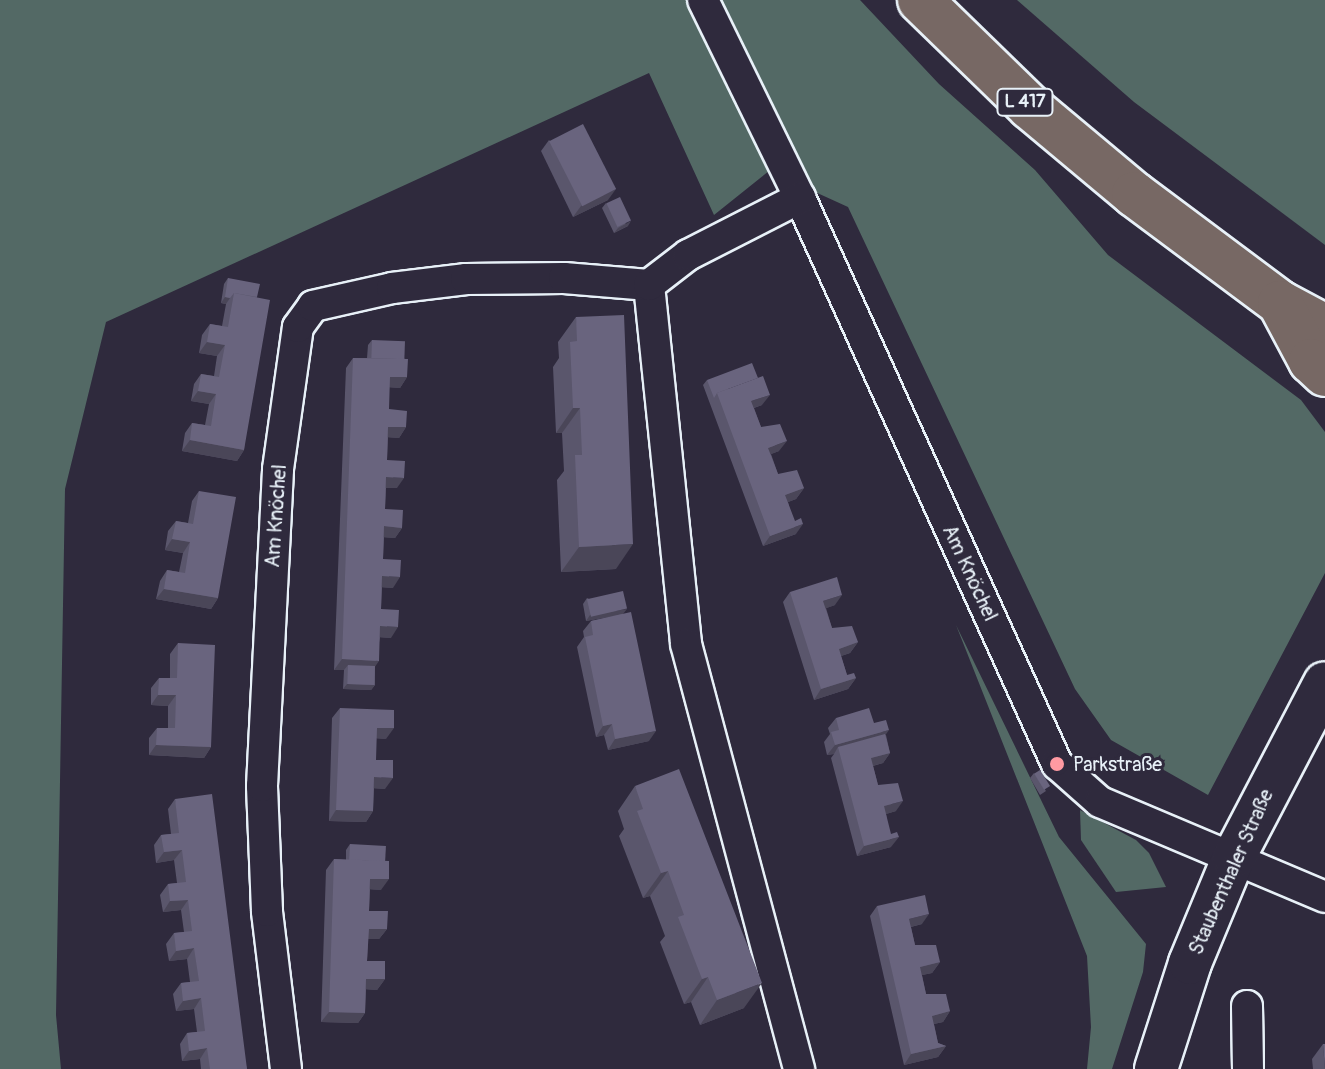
<!DOCTYPE html>
<html>
<head>
<meta charset="utf-8">
<style>
	body { margin:0 }
	#map { position:relative; width:1325px; height:1069px; overflow:hidden; background:#2f2a3d; font-family:Pangolin,sans-serif }
	div>[style] { position:absolute }
	.green>* { inset:0; background:#536965 }
	.roads { filter:drop-shadow(2px 0 #e8f1f8) drop-shadow(-2px 0 #e8f1f8) drop-shadow(0 2px #e8f1f8) drop-shadow(0 -2px #e8f1f8) }
	.minor>* { height:30px; margin:-15px; padding:0 15px; transform-origin:15px; border-radius:15px; background:#2f2a3d }
	.secondary>* { height:42px; margin:-21px; padding:0 21px; transform-origin:21px; border-radius:21px; background:#2f2a3d }
	.trunk>* { height:44px; margin:-22px; padding:0 22px; transform-origin:22px; border-radius:22px; background:#776864 }
	.wall>* { inset:0; background:#5a566c }
	.shaded-wall>* { inset:0; background:#4a4658 }
	.building>* { inset:0; background:#69647e; transform-origin:0 0 }
	.dots>* { width:22px; height:22px; translate:-50% -50%; box-sizing:border-box; border:4px solid #2f2a3d; border-radius:50% }
	span { translate:-50% -50%; white-space:nowrap; text-align:center; line-height:1.15; -webkit-text-stroke:6px #2f2a3d; paint-order:stroke }
	.shield-label span { padding:2px 6px; background:#2f2a3d; border:2px solid; border-radius:6px; -webkit-text-stroke-width:0 }
	.shield-label { font-size:18px; color:#e8f1f8; font-weight:700 }
	.street-label { font-size:20px; color:#e8f1f8 }
	.poi-label { font-size:20px; color:#e8f1f8 }
	.left { translate:0 -50%; text-align:left }
</style>
</head>
<body>
<div id="map">
	<div class="green">
		<div style="clip-path:polygon(0 0,860px 0,939px 84px,1035px 170px,1108px 255px,1301px 400px,1325px 432px,1325px 573px,1208px 795px,1111px 740px,1075px 689px,848px 207px,769px 171px,714px 215px,649px 73px,106px 322px,65px 489px,56px 1015px,61px 1069px,0 1069px)"></div>
		<div style="clip-path:polygon(1017px 0,1325px 0,1325px 245px,1134px 102px)"></div>
		<div style="clip-path:polygon(956px 625px,1059px 837px,1146px 944px,1143px 972px,1112px 1069px,1087px 1069px,1091px 1027px,1087px 956px)"></div>
		<div style="clip-path:polygon(1080px 810px,1136px 840px,1149px 853px,1166px 887px,1116px 892px,1081px 840px)"></div>
	</div>
	<div class="roads">
		<div class="minor">
			<div style="left:703px;top:0;width:220px;rotate:63.9deg"></div>
			<div style="left:800px;top:198px;width:622px;rotate:65.58deg"></div>
			<div style="left:1057px;top:764px;width:57px;rotate:41.5deg"></div>
			<div style="left:1100px;top:802px;width:244px;rotate:22.9deg"></div>
			<div style="left:649px;top:285px;width:361px;rotate:84.1deg"></div>
			<div style="left:686px;top:644px;width:440px;rotate:75.1deg"></div>
			<div style="left:1247px;top:1006px;width:63px;rotate:89.1deg"></div>
			<div style="left:286px;top:1069px;width:159px;rotate:-96.9deg"></div>
			<div style="left:267px;top:911px;width:125px;rotate:-92.3deg"></div>
			<div style="left:262px;top:786px;width:317px;rotate:-87.1deg"></div>
			<div style="left:278px;top:469px;width:143px;rotate:-82deg"></div>
			<div style="left:298px;top:327px;width:26px;rotate:-54deg"></div>
			<div style="left:313px;top:306px;width:81px;rotate:-12.8deg"></div>
			<div style="left:392px;top:288px;width:75px;rotate:-6.9deg"></div>
			<div style="left:466px;top:279px;width:98px;rotate:-0.6deg"></div>
			<div style="left:564px;top:278px;width:85px;rotate:4.7deg"></div>
			<div style="left:649px;top:285px;width:49px;rotate:-37.6deg"></div>
			<div style="left:688px;top:255px;width:126px;rotate:-27deg"></div>
		</div>
		<div class="secondary">
			<div style="left:1156px;top:1069px;width:111px;rotate:-72.2deg"></div>
			<div style="left:1190px;top:963px;width:115px;rotate:-67.5deg"></div>
			<div style="left:1234px;top:857px;width:196px;rotate:-62.4deg"></div>
		</div>
		<div class="trunk">
			<div style="left:920px;top:0;width:153px;rotate:44.2deg"></div>
			<div style="left:1030px;top:107px;width:136px;rotate:39.9deg"></div>
			<div style="left:1134px;top:194px;width:182px;rotate:36.7deg"></div>
			<div style="left:1280px;top:303px;width:51px;rotate:28.1deg"></div>
			<div style="left:1280px;top:303px;width:66px;rotate:61.9deg"></div>
			<div style="left:1311px;top:361px;width:19px;rotate:43deg"></div>
		</div>
	</div>
	<div class="wall">
		<div style="clip-path:polygon(549px 140px,608px 200px,573px 217px,541px 151px)"></div>
		<div style="clip-path:polygon(606px 203px,628px 226px,614px 233px,602px 208px)"></div>
		<div style="clip-path:polygon(228px 278px,257px 297px,244px 450px,237px 461px,182px 451px,185px 433px,192px 423px,205px 425px,209px 404px,191px 401px,194px 384px,201px 374px,214px 376px,217px 356px,199px 353px,202px 335px,210px 324px,222px 326px,226px 304px,221px 303px,224px 284px)"></div>
		<div style="clip-path:polygon(576px 317px,616px 569px,561px 572px,557px 480px,564px 471px,562px 433px,556px 433px,553px 367px,559px 358px,558px 342px)"></div>
		<div style="clip-path:polygon(372px 340px,405px 359px,407px 377px,400px 388px,389px 387px,389px 409px,406px 427px,399px 438px,388px 437px,387px 460px,397px 488px,386px 488px,385px 509px,402px 528px,395px 538px,384px 537px,383px 559px,393px 588px,382px 587px,381px 609px,391px 638px,380px 637px,375px 666px,375px 685px,371px 690px,343px 689px,344px 670px,334px 670px,346px 368px,353px 358px,367px 358px,368px 345px)"></div>
		<div style="clip-path:polygon(707px 380px,762px 405px,754px 408px,761px 427px,779px 451px,771px 454px,778px 474px,804px 488px,796px 499px,788px 502px,796px 534px,763px 546px,703px 385px)"></div>
		<div style="clip-path:polygon(199px 491px,218px 598px,211px 609px,156px 599px,160px 581px,167px 570px,179px 572px,183px 553px,165px 550px,168px 531px,176px 521px,188px 523px,192px 501px)"></div>
		<div style="clip-path:polygon(790px 592px,835px 605px,826px 608px,832px 628px,858px 642px,850px 653px,841px 656px,847px 675px,856px 678px,848px 689px,814px 700px,783px 602px)"></div>
		<div style="clip-path:polygon(587px 598px,623px 614px,649px 741px,608px 750px,604px 735px,596px 737px,577px 647px,584px 637px,583px 631px,591px 621px,619px 615px,586px 621px,583px 604px)"></div>
		<div style="clip-path:polygon(178px 643px,211px 747px,204px 758px,149px 755px,149px 738px,157px 728px,168px 728px,168px 706px,151px 705px,151px 688px,159px 678px,170px 678px,170px 654px)"></div>
		<div style="clip-path:polygon(340px 708px,386px 739px,376px 738px,376px 760px,385px 789px,374px 788px,373px 811px,366px 822px,329px 821px,332px 718px)"></div>
		<div style="clip-path:polygon(836px 718px,874px 723px,886px 735px,890px 753px,883px 763px,873px 766px,878px 785px,896px 811px,886px 814px,891px 847px,857px 856px,831px 758px,834px 754px,827px 755px,824px 742px,830px 734px,828px 728px)"></div>
		<div style="clip-path:polygon(1034px 773px,1046px 791px,1040px 795px,1030px 778px)"></div>
		<div style="clip-path:polygon(635px 786px,744px 1008px,700px 1025px,691px 1002px,684px 1004px,660px 942px,665px 936px,650px 896px,643px 898px,619px 836px,624px 829px,618px 811px)"></div>
		<div style="clip-path:polygon(175px 799px,247px 1069px,201px 1069px,200px 1059px,182px 1061px,180px 1044px,187px 1033px,197px 1032px,194px 1009px,176px 1011px,173px 994px,181px 983px,190px 982px,187px 959px,169px 961px,166px 944px,174px 933px,184px 932px,181px 910px,163px 912px,160px 895px,168px 884px,177px 883px,174px 860px,156px 863px,154px 845px,161px 835px,171px 834px,168px 809px)"></div>
		<div style="clip-path:polygon(350px 844px,381px 890px,370px 889px,369px 911px,387px 929px,379px 939px,368px 939px,367px 961px,385px 979px,377px 990px,366px 989px,365px 1013px,358px 1023px,321px 1022px,326px 870px,334px 859px,346px 860px,346px 850px)"></div>
		<div style="clip-path:polygon(877px 906px,922px 924px,911px 927px,915px 945px,940px 962px,932px 973px,922px 975px,926px 994px,950px 1011px,943px 1022px,934px 1024px,938px 1043px,946px 1046px,938px 1057px,904px 1065px,870px 916px)"></div>
		<div style="clip-path:polygon(1323px 1044px,1325px 1069px,1313px 1069px,1312px 1059px)"></div>
	</div>
	<div class="shaded-wall">
		<div style="clip-path:polygon(616px 189px,608px 200px,573px 217px,581px 206px)"></div>
		<div style="clip-path:polygon(631px 221px,628px 226px,614px 233px,618px 228px)"></div>
		<div style="clip-path:polygon(225px 297px,230px 298px,226px 304px,221px 303px)"></div>
		<div style="clip-path:polygon(207px 342px,225px 345px,217px 356px,199px 353px)"></div>
		<div style="clip-path:polygon(390px 377px,407px 377px,400px 388px,382px 387px)"></div>
		<div style="clip-path:polygon(198px 391px,216px 394px,209px 404px,191px 401px)"></div>
		<div style="clip-path:polygon(770px 395px,762px 405px,744px 411px,751px 401px)"></div>
		<div style="clip-path:polygon(573px 408px,580px 408px,562px 433px,556px 433px)"></div>
		<div style="clip-path:polygon(388px 427px,406px 427px,399px 438px,381px 437px)"></div>
		<div style="clip-path:polygon(190px 440px,244px 450px,237px 461px,182px 451px)"></div>
		<div style="clip-path:polygon(787px 441px,779px 451px,761px 458px,768px 448px)"></div>
		<div style="clip-path:polygon(386px 477px,404px 478px,397px 488px,379px 488px)"></div>
		<div style="clip-path:polygon(804px 488px,796px 499px,778px 506px,785px 495px)"></div>
		<div style="clip-path:polygon(803px 524px,796px 534px,763px 546px,770px 536px)"></div>
		<div style="clip-path:polygon(384px 526px,402px 528px,395px 538px,377px 537px)"></div>
		<div style="clip-path:polygon(172px 539px,190px 542px,183px 553px,165px 550px)"></div>
		<div style="clip-path:polygon(633px 544px,616px 569px,561px 572px,579px 547px)"></div>
		<div style="clip-path:polygon(382px 576px,400px 577px,393px 588px,375px 587px)"></div>
		<div style="clip-path:polygon(164px 589px,218px 598px,211px 609px,156px 599px)"></div>
		<div style="clip-path:polygon(842px 595px,835px 605px,816px 612px,823px 601px)"></div>
		<div style="clip-path:polygon(627px 609px,623px 614px,586px 621px,590px 615px)"></div>
		<div style="clip-path:polygon(380px 626px,398px 627px,391px 638px,373px 637px)"></div>
		<div style="clip-path:polygon(858px 642px,850px 653px,832px 659px,839px 649px)"></div>
		<div style="clip-path:polygon(342px 659px,379px 661px,372px 671px,348px 665px,344px 670px,334px 670px)"></div>
		<div style="clip-path:polygon(856px 678px,848px 689px,814px 700px,821px 689px)"></div>
		<div style="clip-path:polygon(347px 684px,375px 685px,371px 690px,343px 689px)"></div>
		<div style="clip-path:polygon(158px 695px,176px 695px,168px 706px,151px 705px)"></div>
		<div style="clip-path:polygon(612px 724px,604px 735px,596px 737px,603px 726px)"></div>
		<div style="clip-path:polygon(377px 728px,394px 728px,386px 739px,369px 738px)"></div>
		<div style="clip-path:polygon(889px 730px,882px 740px,838px 747px,834px 754px,827px 755px,835px 745px)"></div>
		<div style="clip-path:polygon(656px 731px,649px 741px,608px 750px,615px 739px)"></div>
		<div style="clip-path:polygon(156px 745px,211px 747px,204px 758px,149px 755px)"></div>
		<div style="clip-path:polygon(890px 753px,883px 763px,864px 768px,871px 758px)"></div>
		<div style="clip-path:polygon(374px 777px,393px 778px,385px 789px,367px 788px)"></div>
		<div style="clip-path:polygon(903px 801px,896px 811px,876px 817px,884px 806px)"></div>
		<div style="clip-path:polygon(336px 810px,373px 811px,366px 822px,329px 821px)"></div>
		<div style="clip-path:polygon(899px 837px,891px 847px,857px 856px,864px 846px)"></div>
		<div style="clip-path:polygon(182px 850px,174px 860px,156px 863px,164px 852px)"></div>
		<div style="clip-path:polygon(668px 871px,650px 896px,643px 898px,661px 873px)"></div>
		<div style="clip-path:polygon(370px 879px,389px 879px,381px 890px,363px 889px)"></div>
		<div style="clip-path:polygon(188px 900px,181px 910px,163px 912px,170px 901px)"></div>
		<div style="clip-path:polygon(929px 914px,922px 924px,902px 929px,909px 919px)"></div>
		<div style="clip-path:polygon(369px 929px,387px 929px,379px 939px,361px 939px)"></div>
		<div style="clip-path:polygon(194px 948px,187px 959px,169px 961px,176px 951px)"></div>
		<div style="clip-path:polygon(940px 962px,932px 973px,913px 977px,920px 967px)"></div>
		<div style="clip-path:polygon(708px 977px,691px 1002px,684px 1004px,702px 979px)"></div>
		<div style="clip-path:polygon(366px 979px,385px 979px,377px 990px,359px 989px)"></div>
		<div style="clip-path:polygon(762px 983px,744px 1008px,700px 1025px,717px 1000px)"></div>
		<div style="clip-path:polygon(201px 998px,194px 1009px,176px 1011px,183px 1001px)"></div>
		<div style="clip-path:polygon(950px 1011px,943px 1022px,924px 1026px,932px 1016px)"></div>
		<div style="clip-path:polygon(329px 1012px,365px 1013px,358px 1023px,321px 1022px)"></div>
		<div style="clip-path:polygon(946px 1046px,938px 1057px,904px 1065px,911px 1054px)"></div>
		<div style="clip-path:polygon(207px 1048px,200px 1059px,182px 1061px,189px 1051px)"></div>
	</div>
	<div class="building">
		<div style="left:583px;top:124px;width:73px;height:38px;rotate:63deg"></div>
		<div style="left:620px;top:197px;width:26px;height:15px;rotate:65deg"></div>
		<div style="clip-path:polygon(228px 278px,260px 284px,257px 297px,234px 293px,230px 298px,225px 297px)"></div>
		<div style="clip-path:polygon(234px 293px,270px 300px,244px 450px,190px 440px,192px 423px,211px 426px,216px 394px,198px 391px,201px 374px,219px 377px,225px 345px,207px 342px,210px 324px,228px 327px)"></div>
		<div style="clip-path:polygon(624px 315px,633px 544px,579px 547px,575px 455px,582px 455px,580px 408px,573px 408px,570px 342px,577px 341px,576px 317px)"></div>
		<div style="left:372px;top:340px;width:33px;height:18px;rotate:2deg"></div>
		<div style="clip-path:polygon(353px 358px,408px 359px,407px 377px,390px 377px,389px 409px,407px 411px,406px 427px,388px 427px,387px 460px,405px 461px,404px 478px,386px 477px,385px 509px,403px 510px,402px 528px,384px 526px,383px 559px,401px 560px,400px 577px,382px 576px,381px 609px,399px 610px,398px 627px,380px 626px,379px 661px,342px 659px)"></div>
		<div style="clip-path:polygon(752px 363px,758px 378px,717px 393px,714px 398px,707px 380px)"></div>
		<div style="clip-path:polygon(763px 376px,770px 395px,751px 401px,761px 427px,780px 424px,787px 441px,768px 448px,778px 474px,797px 470px,804px 488px,785px 495px,795px 521px,801px 518px,803px 524px,770px 536px,717px 393px)"></div>
		<div style="clip-path:polygon(199px 491px,236px 497px,218px 598px,164px 589px,167px 570px,185px 573px,190px 542px,172px 539px,176px 521px,193px 524px)"></div>
		<div style="clip-path:polygon(837px 577px,842px 595px,823px 601px,832px 628px,852px 626px,858px 642px,839px 649px,847px 675px,854px 673px,856px 678px,821px 689px,790px 592px)"></div>
		<div style="left:623px;top:591px;width:18px;height:37px;rotate:77deg"></div>
		<div style="clip-path:polygon(631px 612px,656px 731px,615px 739px,612px 724px,603px 726px,585px 637px,593px 635px,591px 621px)"></div>
		<div style="clip-path:polygon(178px 643px,215px 645px,211px 747px,156px 745px,157px 728px,175px 728px,176px 695px,158px 695px,159px 678px,177px 678px)"></div>
		<div style="left:348px;top:665px;width:27px;height:19px;rotate:2deg"></div>
		<div style="clip-path:polygon(340px 708px,394px 710px,394px 728px,377px 728px,376px 760px,393px 760px,393px 778px,374px 777px,373px 811px,336px 810px)"></div>
		<div style="clip-path:polygon(869px 708px,874px 723px,886px 720px,889px 730px,835px 745px,831px 732px,839px 730px,836px 718px)"></div>
		<div style="clip-path:polygon(885px 734px,890px 753px,871px 758px,878px 785px,898px 783px,903px 801px,884px 806px,891px 834px,897px 832px,899px 837px,864px 846px,838px 747px)"></div>
		<div style="clip-path:polygon(679px 769px,762px 983px,717px 1000px,708px 977px,702px 979px,678px 917px,684px 915px,668px 871px,661px 873px,637px 811px,643px 809px,635px 786px)"></div>
		<div style="left:1040px;top:770px;width:19px;height:7px;rotate:58deg"></div>
		<div style="clip-path:polygon(212px 794px,247px 1069px,210px 1069px,207px 1048px,189px 1051px,187px 1033px,205px 1031px,201px 998px,183px 1001px,181px 983px,199px 981px,194px 948px,176px 951px,174px 933px,192px 931px,188px 900px,170px 901px,168px 884px,186px 882px,182px 850px,164px 852px,161px 835px,179px 833px,175px 799px)"></div>
		<div style="left:350px;top:844px;width:36px;height:16px;rotate:3deg"></div>
		<div style="clip-path:polygon(334px 859px,389px 861px,389px 879px,370px 879px,369px 911px,388px 911px,387px 929px,369px 929px,367px 961px,385px 961px,385px 979px,366px 979px,365px 1013px,329px 1012px)"></div>
		<div style="clip-path:polygon(925px 895px,929px 914px,909px 919px,915px 945px,936px 945px,940px 962px,920px 967px,926px 994px,946px 994px,950px 1011px,932px 1016px,938px 1043px,946px 1046px,911px 1054px,877px 906px)"></div>
		<div style="clip-path:polygon(1323px 1044px,1325px 1044px,1325px 1068px)"></div>
	</div>
	<div class="dots">
		<div style="left:1057px;top:764px;background:#ff9aa2"></div>
	</div>
	<div class="shield-label">
		<span style="left:1025px;top:102px">L 417</span>
	</div>
	<div class="street-label">
		<span style="left:276px;top:516px;rotate:-86deg">Am Knöchel</span>
		<span style="left:970px;top:573px;rotate:65deg">Am Knöchel</span>
		<span style="left:1231px;top:872px;rotate:-66deg">Staubenthaler Straße</span>
	</div>
	<div class="poi-label">
		<span class="left" style="left:1073px;top:764px">Parkstraße</span>
	</div>
</div>
</body>
</html>
